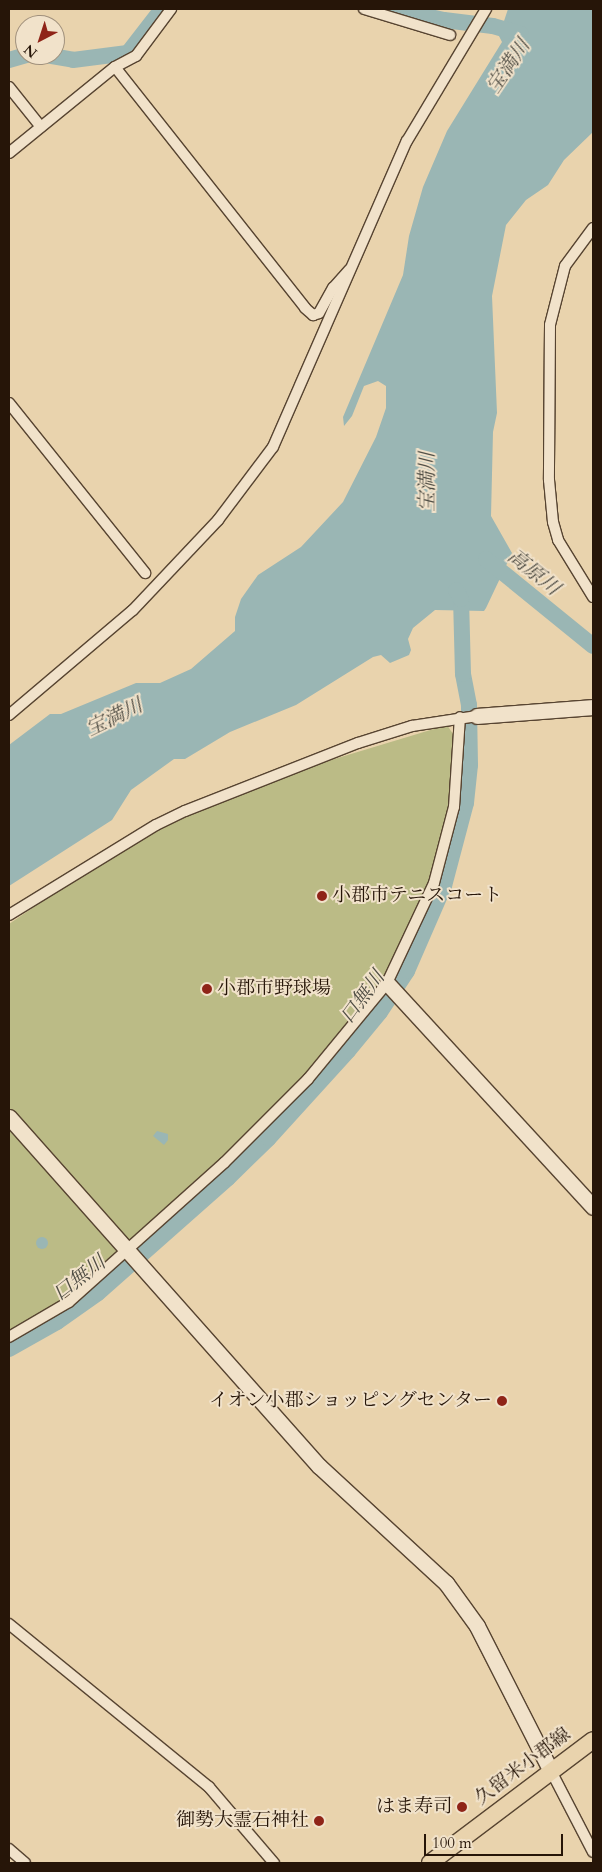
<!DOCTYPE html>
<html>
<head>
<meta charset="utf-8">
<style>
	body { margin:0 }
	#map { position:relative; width:602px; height:1872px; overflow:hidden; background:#e9d3ad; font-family:Cardo,"Noto Serif JP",serif }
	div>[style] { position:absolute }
	.green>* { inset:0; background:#bbbb86 }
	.water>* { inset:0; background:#9ab6b4 }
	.round { border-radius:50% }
	.river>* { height:16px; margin:-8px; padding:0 8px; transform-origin:8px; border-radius:8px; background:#9ab6b4 }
	.roads { filter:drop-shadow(1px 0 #574431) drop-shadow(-1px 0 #574431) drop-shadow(0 1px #574431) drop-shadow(0 -1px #574431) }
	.street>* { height:10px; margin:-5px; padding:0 5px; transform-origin:5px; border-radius:5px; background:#f1e2ca }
	.secondary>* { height:15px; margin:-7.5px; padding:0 7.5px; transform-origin:7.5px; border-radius:7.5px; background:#f1e2ca }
	.primary>* { height:16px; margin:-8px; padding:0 8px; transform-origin:8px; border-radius:8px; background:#e9d3ad }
	.dots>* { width:14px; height:14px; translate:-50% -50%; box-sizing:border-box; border:2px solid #f1e2ca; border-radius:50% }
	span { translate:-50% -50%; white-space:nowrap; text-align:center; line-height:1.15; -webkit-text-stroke:4px #f1e2ca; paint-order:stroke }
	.poi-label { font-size:19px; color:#261508 }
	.left { translate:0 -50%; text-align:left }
	.right { translate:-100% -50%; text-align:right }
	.street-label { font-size:19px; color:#261508 }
	.water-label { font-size:20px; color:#4f4d44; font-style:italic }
	.frame { position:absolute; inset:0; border:10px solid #261508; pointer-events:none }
	.north { position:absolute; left:15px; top:15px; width:50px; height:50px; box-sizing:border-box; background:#f1e2ca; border:1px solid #a0907c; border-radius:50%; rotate:220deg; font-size:14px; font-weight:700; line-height:20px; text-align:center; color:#261508 }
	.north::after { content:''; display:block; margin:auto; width:18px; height:22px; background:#8f2418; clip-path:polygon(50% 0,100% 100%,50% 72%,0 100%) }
	.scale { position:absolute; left:424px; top:1834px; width:139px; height:22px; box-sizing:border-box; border:2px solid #261508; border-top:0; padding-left:6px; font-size:15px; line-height:18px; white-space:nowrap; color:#261508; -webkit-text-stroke:4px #f1e2ca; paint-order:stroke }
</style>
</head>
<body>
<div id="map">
	<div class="green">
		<div style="clip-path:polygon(447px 725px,455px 737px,450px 806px,430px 885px,388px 974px,320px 1063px,223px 1162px,73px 1293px,9px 1333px,9px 924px,72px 881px,176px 820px,288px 773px)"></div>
	</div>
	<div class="water">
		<div style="clip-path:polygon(508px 9px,593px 9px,593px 132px,564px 160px,548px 185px,526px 200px,506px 225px,492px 296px,497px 413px,493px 432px,491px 516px,512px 553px,486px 608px,484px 611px,435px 610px,413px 628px,408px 639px,411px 650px,409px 655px,390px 663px,381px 655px,373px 657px,296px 705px,230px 732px,185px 759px,174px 759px,131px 790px,112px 820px,9px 886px,9px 745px,50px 714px,61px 714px,136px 683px,160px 683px,191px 669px,235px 631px,235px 617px,241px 599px,258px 575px,301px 547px,343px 502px,376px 437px,386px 408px,386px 386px,378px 381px,364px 386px,352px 416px,344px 426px,343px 417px,403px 275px,409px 236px,423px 187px,447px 131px,502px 42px,499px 36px)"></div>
		<div style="clip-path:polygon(157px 1131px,168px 1134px,168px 1140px,164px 1145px,153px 1136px)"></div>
		<div class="round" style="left:36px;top:1237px;width:12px;height:12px"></div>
	</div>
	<div class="river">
		<div style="left:396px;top:9px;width:49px;rotate:12.9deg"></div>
		<div style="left:444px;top:20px;width:49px;rotate:7deg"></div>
		<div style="left:493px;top:26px;width:29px;rotate:16deg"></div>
		<div style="left:46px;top:55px;width:27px;rotate:10deg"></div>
		<div style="left:73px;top:60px;width:55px;rotate:-7.3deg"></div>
		<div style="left:128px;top:53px;width:56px;rotate:-52.3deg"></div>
		<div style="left:9px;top:60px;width:18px;rotate:-16deg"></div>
		<div style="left:486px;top:559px;width:138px;rotate:39.1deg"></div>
		<div style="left:9px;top:1349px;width:55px;rotate:-29.4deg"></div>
		<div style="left:57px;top:1322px;width:50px;rotate:-35.3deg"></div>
		<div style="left:98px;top:1293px;width:174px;rotate:-41.5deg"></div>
		<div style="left:228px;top:1178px;width:57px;rotate:-44.3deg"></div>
		<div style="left:269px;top:1138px;width:118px;rotate:-47.8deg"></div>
		<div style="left:348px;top:1051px;width:50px;rotate:-50.6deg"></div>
		<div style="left:380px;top:1012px;width:49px;rotate:-56.6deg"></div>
		<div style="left:407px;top:971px;width:93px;rotate:-66.5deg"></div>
		<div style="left:444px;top:886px;width:86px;rotate:-75.2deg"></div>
		<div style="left:466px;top:803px;width:38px;rotate:-84deg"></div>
		<div style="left:470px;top:765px;width:60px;rotate:-91deg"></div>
		<div style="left:469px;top:705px;width:32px;rotate:-101deg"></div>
		<div style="left:463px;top:674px;width:75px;rotate:-91.5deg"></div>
		<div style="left:461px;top:599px;width:10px;rotate:-119deg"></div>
	</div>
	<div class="roads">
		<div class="street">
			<div style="left:364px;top:9px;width:90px;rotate:16.8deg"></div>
			<div style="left:115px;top:67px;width:307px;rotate:51.7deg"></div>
			<div style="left:305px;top:308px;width:11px;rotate:41deg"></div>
			<div style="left:313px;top:315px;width:6px;rotate:-18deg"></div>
			<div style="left:319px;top:313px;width:29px;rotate:-61deg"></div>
			<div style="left:333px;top:288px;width:25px;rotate:-48deg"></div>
			<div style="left:9px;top:87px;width:51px;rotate:51.3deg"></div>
			<div style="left:9px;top:153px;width:136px;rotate:-39.1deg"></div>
			<div style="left:115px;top:67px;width:24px;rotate:-28deg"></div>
			<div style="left:136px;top:56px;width:59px;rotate:-53.3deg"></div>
			<div style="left:593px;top:228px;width:47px;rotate:126.4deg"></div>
			<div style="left:565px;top:266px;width:61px;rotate:104.3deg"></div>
			<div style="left:550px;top:325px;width:155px;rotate:90.4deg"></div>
			<div style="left:549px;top:480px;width:42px;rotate:84.6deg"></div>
			<div style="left:553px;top:522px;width:19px;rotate:74deg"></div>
			<div style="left:558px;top:540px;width:67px;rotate:58.4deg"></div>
			<div style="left:9px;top:403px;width:218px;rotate:51.3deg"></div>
			<div style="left:9px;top:715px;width:162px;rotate:-40.3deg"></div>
			<div style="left:133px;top:610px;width:124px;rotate:-46.6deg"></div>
			<div style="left:218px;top:520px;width:91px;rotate:-53deg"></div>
			<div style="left:273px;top:447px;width:334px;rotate:-66.4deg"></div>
			<div style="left:407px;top:141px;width:154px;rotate:-59.1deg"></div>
			<div style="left:9px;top:915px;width:172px;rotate:-31.5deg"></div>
			<div style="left:156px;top:825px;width:32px;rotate:-26deg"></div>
			<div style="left:185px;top:811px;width:186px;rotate:-21.5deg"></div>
			<div style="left:358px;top:743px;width:57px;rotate:-17.5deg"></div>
			<div style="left:412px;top:726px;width:66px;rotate:-8.7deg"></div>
			<div style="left:9px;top:1337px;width:69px;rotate:-30.3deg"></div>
			<div style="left:69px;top:1302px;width:208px;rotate:-41.9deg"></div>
			<div style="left:224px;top:1163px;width:119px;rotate:-45deg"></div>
			<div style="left:308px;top:1079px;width:124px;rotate:-50.5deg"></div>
			<div style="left:387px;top:983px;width:110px;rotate:-64.8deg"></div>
			<div style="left:434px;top:883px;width:79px;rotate:-75.3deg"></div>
			<div style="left:454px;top:807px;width:90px;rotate:-86.2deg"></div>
			<div style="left:9px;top:1624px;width:258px;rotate:39.2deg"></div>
			<div style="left:209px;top:1787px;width:100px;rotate:49.5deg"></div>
			<div style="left:551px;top:1771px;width:91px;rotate:62.6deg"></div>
			<div style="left:9px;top:1849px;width:21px;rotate:41deg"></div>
		</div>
		<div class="secondary">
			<div style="left:477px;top:716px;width:116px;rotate:-4.4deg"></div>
			<div style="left:387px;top:983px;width:304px;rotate:47.4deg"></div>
			<div style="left:9px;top:1117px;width:467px;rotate:48.4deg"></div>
			<div style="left:319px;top:1466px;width:173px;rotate:42.7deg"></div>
			<div style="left:446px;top:1583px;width:53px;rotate:54.2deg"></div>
			<div style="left:477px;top:1626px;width:163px;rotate:63deg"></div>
		</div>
		<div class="primary">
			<div style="left:430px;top:1863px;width:204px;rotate:-37deg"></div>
		</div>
	</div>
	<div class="dots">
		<div style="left:322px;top:896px;background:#8f2418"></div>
		<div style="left:207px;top:989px;background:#8f2418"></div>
		<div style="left:502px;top:1401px;background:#8f2418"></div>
		<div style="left:462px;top:1807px;background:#8f2418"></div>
		<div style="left:319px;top:1821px;background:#8f2418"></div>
	</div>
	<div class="poi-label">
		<span class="left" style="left:332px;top:896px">小郡市テニスコート</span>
		<span class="left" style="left:217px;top:989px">小郡市野球場</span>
		<span class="right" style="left:492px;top:1401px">イオン小郡ショッピングセンター</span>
		<span class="right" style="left:452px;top:1807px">はま寿司</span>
		<span class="right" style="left:309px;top:1821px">御勢大霊石神社</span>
	</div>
	<div class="street-label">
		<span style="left:523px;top:1767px;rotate:-37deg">久留米小郡線</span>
	</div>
	<div class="water-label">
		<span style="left:508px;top:66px;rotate:-56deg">宝満川</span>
		<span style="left:427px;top:482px;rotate:-90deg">宝満川</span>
		<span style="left:534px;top:572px;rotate:39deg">高原川</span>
		<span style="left:114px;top:717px;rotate:-26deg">宝満川</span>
		<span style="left:362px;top:997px;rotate:-54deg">口無川</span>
		<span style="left:79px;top:1278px;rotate:-38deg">口無川</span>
	</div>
	<div class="frame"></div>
	<div class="north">N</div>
	<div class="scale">100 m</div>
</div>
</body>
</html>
